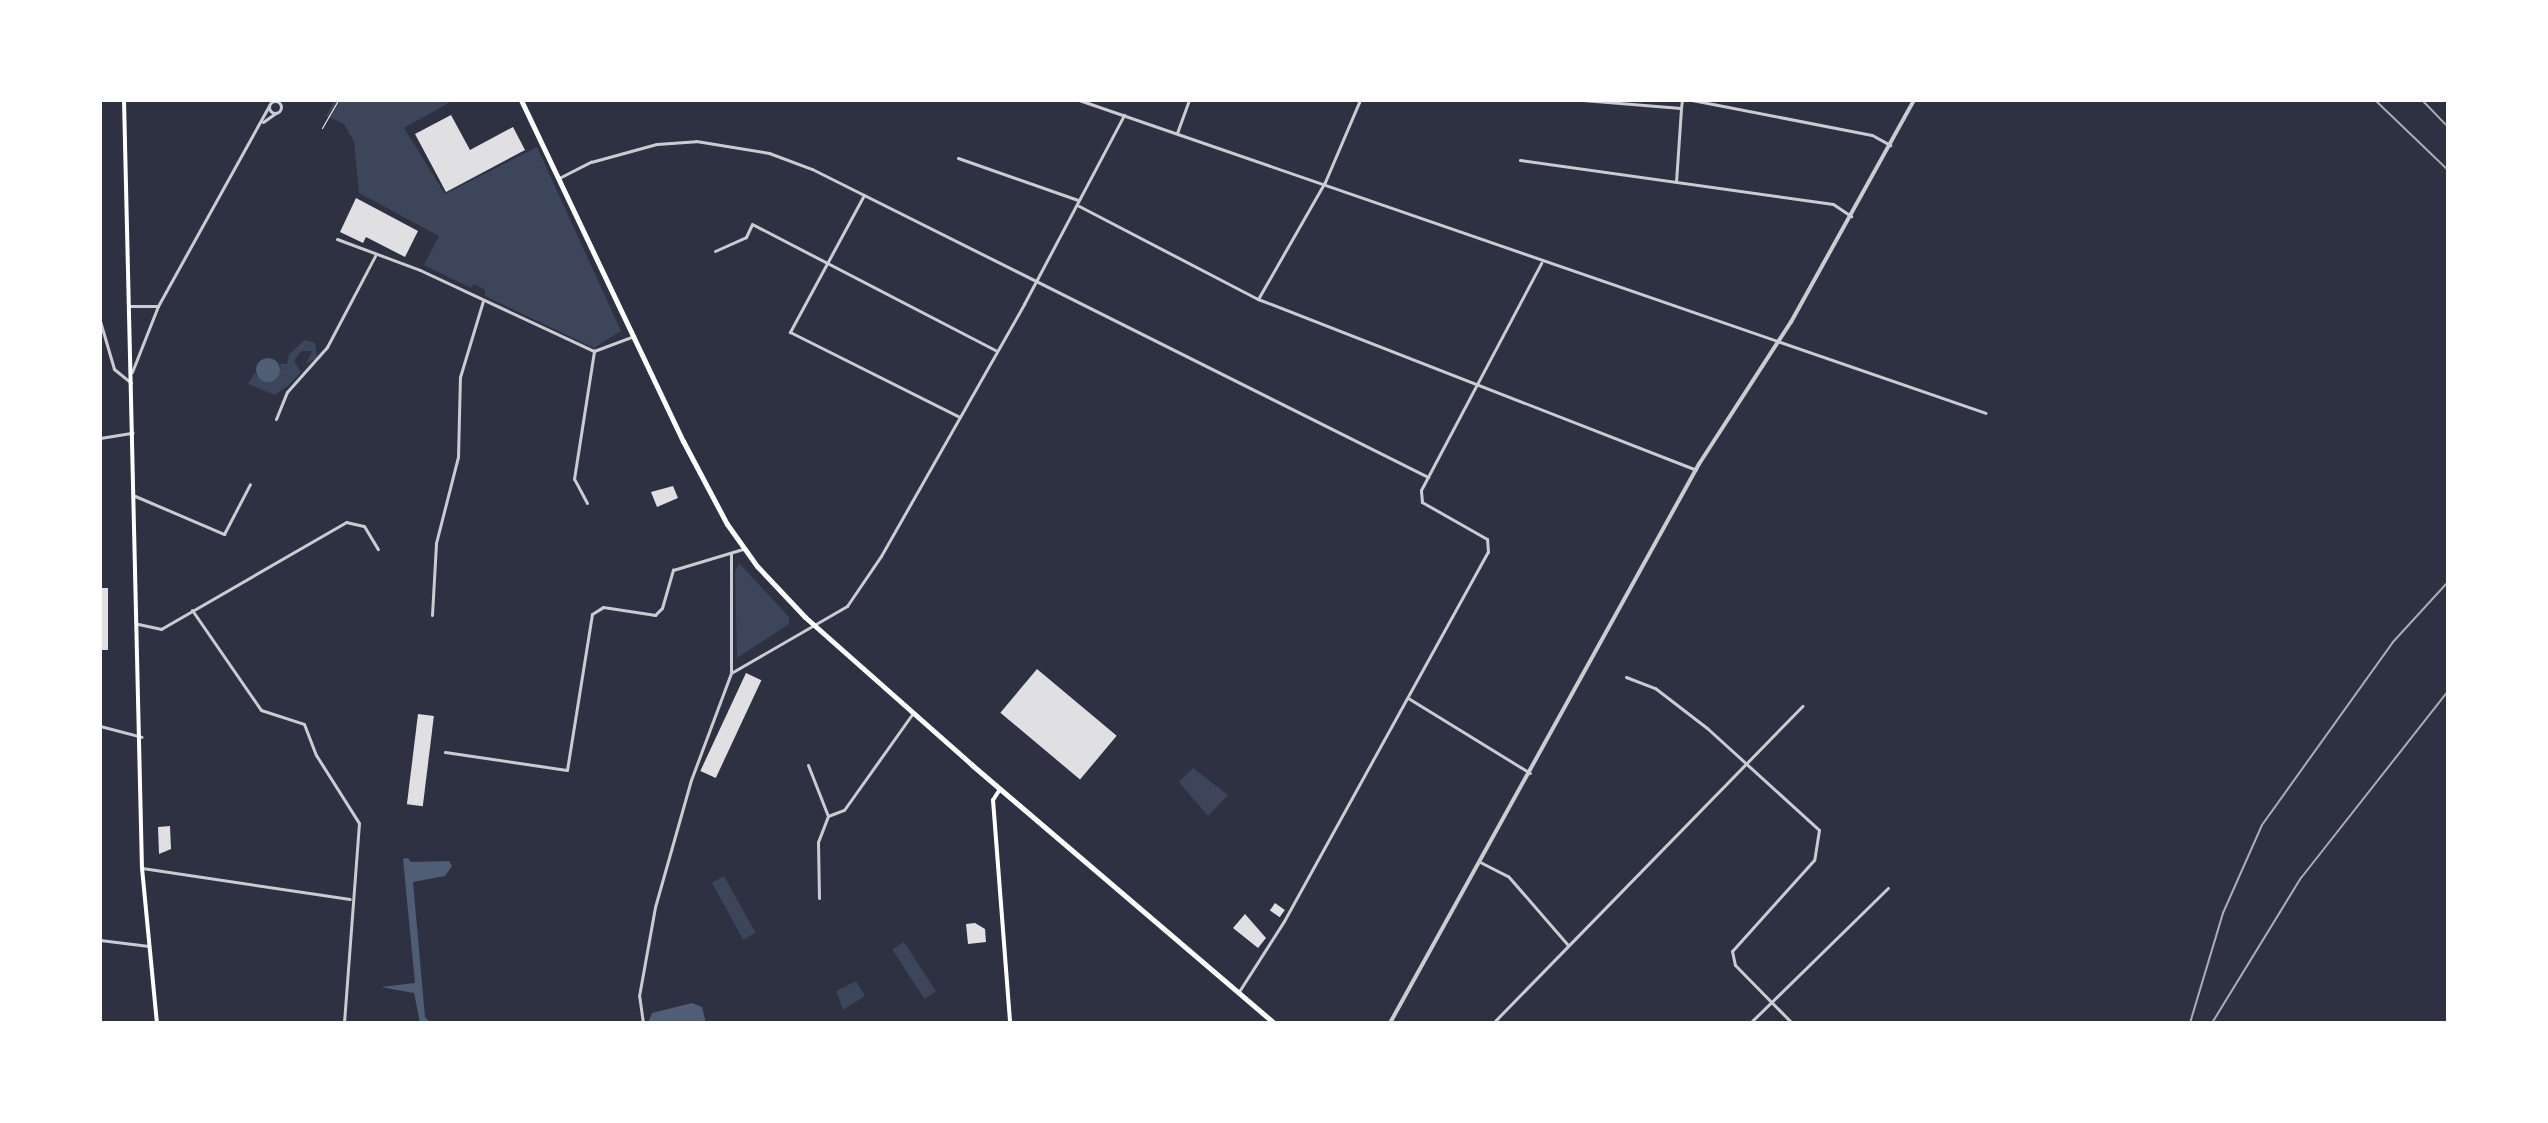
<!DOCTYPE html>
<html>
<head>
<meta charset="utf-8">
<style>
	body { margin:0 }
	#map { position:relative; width:2548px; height:1123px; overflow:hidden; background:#2d3142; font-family:Inter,sans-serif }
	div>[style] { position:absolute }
	.green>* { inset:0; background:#3c4559; transform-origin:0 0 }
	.water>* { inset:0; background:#4f5d75 }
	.round { border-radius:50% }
	.building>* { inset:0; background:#e0e0e3; transform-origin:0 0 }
	.path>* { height:1px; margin:-0.5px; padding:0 0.5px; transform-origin:0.5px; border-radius:0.5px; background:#fff }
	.minor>* { height:3px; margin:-1.5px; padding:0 1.5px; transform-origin:1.5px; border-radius:1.5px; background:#caccd0 }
	.minor>.ring { margin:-1.5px; padding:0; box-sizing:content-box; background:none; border:3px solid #caccd0; border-radius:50% }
	.tertiary>* { height:4px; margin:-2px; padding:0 2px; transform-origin:2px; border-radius:2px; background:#caccd0 }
	.secondary>* { height:4px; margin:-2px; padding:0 2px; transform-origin:2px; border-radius:2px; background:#fff }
	.trunk>* { height:5px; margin:-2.5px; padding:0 2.5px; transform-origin:2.5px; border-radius:2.5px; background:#fff }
	.rail>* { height:2px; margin:-1px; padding:0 1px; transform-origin:1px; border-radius:1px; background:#abadb3 }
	span { translate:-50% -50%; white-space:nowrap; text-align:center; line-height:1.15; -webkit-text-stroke:8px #fff; paint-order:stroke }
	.frame { position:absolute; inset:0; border:102px solid #fff; pointer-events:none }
</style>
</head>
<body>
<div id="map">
	<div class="green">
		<div style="clip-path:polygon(335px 100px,454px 100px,404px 128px,445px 194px,537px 147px,621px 331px,594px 348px,485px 296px,485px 290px,474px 284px,471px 288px,424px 265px,439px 236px,359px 193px,354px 142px,344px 124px,326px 116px)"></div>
		<div style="clip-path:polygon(305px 340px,315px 343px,317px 358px,306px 364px,312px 351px,301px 351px,294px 361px,301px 372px,289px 385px,275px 395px,248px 384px,255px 372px,257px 377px,281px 369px,280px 364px,287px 364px,289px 354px)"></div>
		<div style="clip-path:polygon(739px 563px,789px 617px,789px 624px,737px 658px,735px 571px)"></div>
		<div style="clip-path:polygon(1193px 768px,1228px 795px,1208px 816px,1179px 782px)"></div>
		<div style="left:724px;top:876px;width:65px;height:14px;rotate:61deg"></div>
		<div style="left:904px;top:942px;width:59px;height:14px;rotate:57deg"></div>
		<div style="clip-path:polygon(856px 981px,865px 996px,843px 1010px,836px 991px)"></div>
	</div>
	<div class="water">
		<div class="round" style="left:256px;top:358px;width:24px;height:24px"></div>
		<div style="clip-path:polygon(408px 858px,411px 862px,449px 861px,452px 866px,445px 876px,413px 882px,425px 1017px,431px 1023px,420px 1023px,414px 993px,381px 987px,415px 983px,403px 859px)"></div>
		<div style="clip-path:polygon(692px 1003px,702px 1007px,706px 1023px,648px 1023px,652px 1013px)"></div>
	</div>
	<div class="building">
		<div style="clip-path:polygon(451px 115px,470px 150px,513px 127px,525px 150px,446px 192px,415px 134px)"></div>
		<div style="clip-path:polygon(356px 198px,418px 231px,405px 257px,366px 237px,363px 243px,340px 232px)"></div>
		<div style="clip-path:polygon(673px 486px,678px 498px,657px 507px,651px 492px)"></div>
		<div style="left:100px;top:588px;width:8px;height:62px"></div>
		<div style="left:1037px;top:669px;width:104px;height:57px;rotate:40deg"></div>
		<div style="left:746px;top:673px;width:17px;height:108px;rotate:25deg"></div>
		<div style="left:418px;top:714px;width:16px;height:91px;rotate:7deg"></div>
		<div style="clip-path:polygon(170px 826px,171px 849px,159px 854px,158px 827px)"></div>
		<div style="left:1275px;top:903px;width:12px;height:9px;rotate:35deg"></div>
		<div style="clip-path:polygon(1245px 914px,1266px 938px,1258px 948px,1233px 928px)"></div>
		<div style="clip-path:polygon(975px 923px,985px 929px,986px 942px,968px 944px,966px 924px)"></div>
	</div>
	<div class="path">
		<div style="left:322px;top:128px;width:32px;rotate:-60deg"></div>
	</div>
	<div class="minor">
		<div style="left:1079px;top:100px;width:959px;rotate:19.04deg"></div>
		<div style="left:1583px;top:100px;width:98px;rotate:4.7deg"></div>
		<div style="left:1681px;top:108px;width:8px;rotate:-83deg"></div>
		<div style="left:1692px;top:100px;width:183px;rotate:11deg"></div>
		<div style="left:1872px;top:135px;width:21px;rotate:29deg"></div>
		<div class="ring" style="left:269px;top:101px;width:9px;height:9px"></div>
		<div style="left:263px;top:122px;width:16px;rotate:-35deg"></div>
		<div style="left:1177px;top:133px;width:35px;rotate:-70deg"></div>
		<div style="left:958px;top:158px;width:127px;rotate:19.3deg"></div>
		<div style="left:1520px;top:160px;width:316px;rotate:8deg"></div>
		<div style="left:1833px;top:204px;width:22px;rotate:34deg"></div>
		<div style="left:559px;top:178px;width:36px;rotate:-27deg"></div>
		<div style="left:591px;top:162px;width:68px;rotate:-15.3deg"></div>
		<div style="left:657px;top:144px;width:39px;rotate:-4deg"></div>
		<div style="left:696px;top:141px;width:74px;rotate:9.3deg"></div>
		<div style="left:769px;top:153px;width:46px;rotate:20.4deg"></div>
		<div style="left:812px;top:169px;width:689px;rotate:26.57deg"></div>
		<div style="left:1676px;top:182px;width:74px;rotate:-86.1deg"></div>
		<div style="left:864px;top:195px;width:156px;rotate:118.4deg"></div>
		<div style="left:790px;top:332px;width:190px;rotate:26.6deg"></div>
		<div style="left:1079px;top:206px;width:202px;rotate:27.5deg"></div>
		<div style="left:1258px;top:299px;width:470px;rotate:21.3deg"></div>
		<div style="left:337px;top:239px;width:89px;rotate:20.5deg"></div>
		<div style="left:420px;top:270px;width:192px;rotate:25deg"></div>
		<div style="left:594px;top:351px;width:43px;rotate:-20.6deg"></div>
		<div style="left:715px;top:251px;width:34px;rotate:-24deg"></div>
		<div style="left:746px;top:237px;width:14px;rotate:-65deg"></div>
		<div style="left:752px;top:224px;width:276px;rotate:27.4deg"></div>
		<div style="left:1258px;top:299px;width:135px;rotate:-60.2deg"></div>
		<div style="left:1325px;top:182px;width:89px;rotate:-66.9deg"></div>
		<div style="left:129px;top:306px;width:29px"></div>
		<div style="left:158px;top:306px;width:229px;rotate:-61deg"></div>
		<div style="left:100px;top:321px;width:50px;rotate:73.7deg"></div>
		<div style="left:114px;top:369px;width:22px;rotate:39deg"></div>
		<div style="left:132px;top:372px;width:71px;rotate:-68.5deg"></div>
		<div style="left:276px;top:419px;width:29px;rotate:-68deg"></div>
		<div style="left:287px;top:392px;width:60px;rotate:-48.4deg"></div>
		<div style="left:327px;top:347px;width:103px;rotate:-62.2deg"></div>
		<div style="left:100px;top:438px;width:33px;rotate:-9deg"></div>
		<div style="left:135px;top:496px;width:97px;rotate:23.1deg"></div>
		<div style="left:224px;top:534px;width:56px;rotate:-62.5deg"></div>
		<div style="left:587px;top:503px;width:27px;rotate:-118deg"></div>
		<div style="left:574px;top:479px;width:130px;rotate:-81.1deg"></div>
		<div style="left:192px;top:610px;width:121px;rotate:55.4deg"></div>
		<div style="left:261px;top:710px;width:45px;rotate:18deg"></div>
		<div style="left:304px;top:724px;width:33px;rotate:69deg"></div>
		<div style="left:316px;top:755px;width:80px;rotate:57.7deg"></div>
		<div style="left:359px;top:823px;width:201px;rotate:94.3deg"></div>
		<div style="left:432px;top:615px;width:72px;rotate:-86.8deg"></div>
		<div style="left:436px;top:543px;width:89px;rotate:-75.7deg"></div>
		<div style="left:458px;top:457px;width:80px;rotate:-88.6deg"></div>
		<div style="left:460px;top:377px;width:79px;rotate:-73.2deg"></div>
		<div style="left:138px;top:624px;width:24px;rotate:12deg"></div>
		<div style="left:161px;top:629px;width:214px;rotate:-30deg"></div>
		<div style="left:346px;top:522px;width:18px;rotate:13deg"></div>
		<div style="left:364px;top:526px;width:27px;rotate:59deg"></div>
		<div style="left:731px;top:673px;width:134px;rotate:-30deg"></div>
		<div style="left:847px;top:606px;width:60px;rotate:-55.8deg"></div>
		<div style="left:881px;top:556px;width:290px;rotate:-60.4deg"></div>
		<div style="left:1024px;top:304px;width:214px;rotate:-62.1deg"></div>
		<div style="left:1626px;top:677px;width:31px;rotate:21deg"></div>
		<div style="left:1655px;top:688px;width:66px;rotate:37.6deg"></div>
		<div style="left:1707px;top:728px;width:151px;rotate:42.3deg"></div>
		<div style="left:1819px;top:830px;width:30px;rotate:99deg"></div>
		<div style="left:1814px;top:860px;width:122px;rotate:132deg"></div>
		<div style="left:1732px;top:951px;width:14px;rotate:78deg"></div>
		<div style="left:1735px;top:965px;width:81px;rotate:45.5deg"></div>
		<div style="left:1408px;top:698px;width:143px;rotate:31.6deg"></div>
		<div style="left:100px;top:726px;width:43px;rotate:14.7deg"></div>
		<div style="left:445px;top:752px;width:123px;rotate:8.4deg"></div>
		<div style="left:567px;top:770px;width:158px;rotate:-80.9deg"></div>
		<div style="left:592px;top:614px;width:13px;rotate:-32deg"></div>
		<div style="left:603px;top:607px;width:53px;rotate:8.7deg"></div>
		<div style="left:655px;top:615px;width:10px;rotate:-45deg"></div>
		<div style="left:662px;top:608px;width:40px;rotate:-74deg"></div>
		<div style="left:673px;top:570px;width:73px;rotate:-16.7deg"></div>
		<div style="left:808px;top:765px;width:55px;rotate:68.6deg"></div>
		<div style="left:828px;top:816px;width:28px;rotate:111deg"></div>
		<div style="left:818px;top:842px;width:56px;rotate:89deg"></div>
		<div style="left:828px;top:816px;width:17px;rotate:-21deg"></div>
		<div style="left:844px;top:810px;width:119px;rotate:-54.6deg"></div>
		<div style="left:1480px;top:862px;width:31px;rotate:27deg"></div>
		<div style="left:1508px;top:876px;width:91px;rotate:49deg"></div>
		<div style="left:142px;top:868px;width:210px;rotate:8.5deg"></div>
		<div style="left:100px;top:940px;width:49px;rotate:7deg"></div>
		<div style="left:1238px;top:993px;width:85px;rotate:-57.4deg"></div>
		<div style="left:1284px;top:921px;width:422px;rotate:-61.1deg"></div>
		<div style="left:1488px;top:552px;width:13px;rotate:-94deg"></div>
		<div style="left:1487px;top:539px;width:75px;rotate:-150.4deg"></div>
		<div style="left:1422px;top:502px;width:12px;rotate:-95deg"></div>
		<div style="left:1421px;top:490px;width:257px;rotate:-62.1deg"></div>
		<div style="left:643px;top:1023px;width:27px;rotate:-98deg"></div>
		<div style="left:639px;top:996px;width:90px;rotate:-79.8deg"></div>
		<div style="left:655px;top:907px;width:132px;rotate:-74.2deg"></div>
		<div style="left:691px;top:780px;width:114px;rotate:-69.5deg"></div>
		<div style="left:731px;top:673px;width:120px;rotate:-90deg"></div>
		<div style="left:1493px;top:1023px;width:443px;rotate:-45.7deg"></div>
		<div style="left:1750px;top:1023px;width:193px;rotate:-44.4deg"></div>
	</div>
	<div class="tertiary">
		<div style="left:1390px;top:1023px;width:639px;rotate:-61.07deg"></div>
		<div style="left:1699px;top:464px;width:169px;rotate:-57.1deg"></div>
		<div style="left:1791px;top:322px;width:254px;rotate:-61deg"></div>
	</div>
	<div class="secondary">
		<div style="left:124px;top:100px;width:768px;rotate:88.66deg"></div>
		<div style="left:142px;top:868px;width:156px;rotate:84.5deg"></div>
		<div style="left:1000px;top:789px;width:13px;rotate:122deg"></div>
		<div style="left:993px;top:800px;width:224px;rotate:85.6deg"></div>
	</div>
	<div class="trunk">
		<div style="left:521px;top:100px;width:378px;rotate:64.6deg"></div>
		<div style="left:683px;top:441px;width:94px;rotate:62.1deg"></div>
		<div style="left:727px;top:524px;width:52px;rotate:54.5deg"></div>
		<div style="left:757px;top:566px;width:70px;rotate:46.7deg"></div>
		<div style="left:805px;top:617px;width:223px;rotate:41.5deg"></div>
		<div style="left:972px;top:765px;width:397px;rotate:40.5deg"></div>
	</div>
	<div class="rail">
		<div style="left:2375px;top:100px;width:101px;rotate:43.8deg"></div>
		<div style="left:2422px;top:100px;width:37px;rotate:46deg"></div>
		<div style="left:2190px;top:1023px;width:115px;rotate:-73.3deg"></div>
		<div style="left:2223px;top:913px;width:96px;rotate:-66.1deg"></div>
		<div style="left:2262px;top:825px;width:225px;rotate:-54.4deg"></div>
		<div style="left:2393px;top:642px;width:81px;rotate:-47.5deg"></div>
		<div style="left:2212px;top:1023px;width:170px;rotate:-58.5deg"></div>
		<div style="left:2301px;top:878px;width:238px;rotate:-51.8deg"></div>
	</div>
	<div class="frame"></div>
</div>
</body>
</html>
